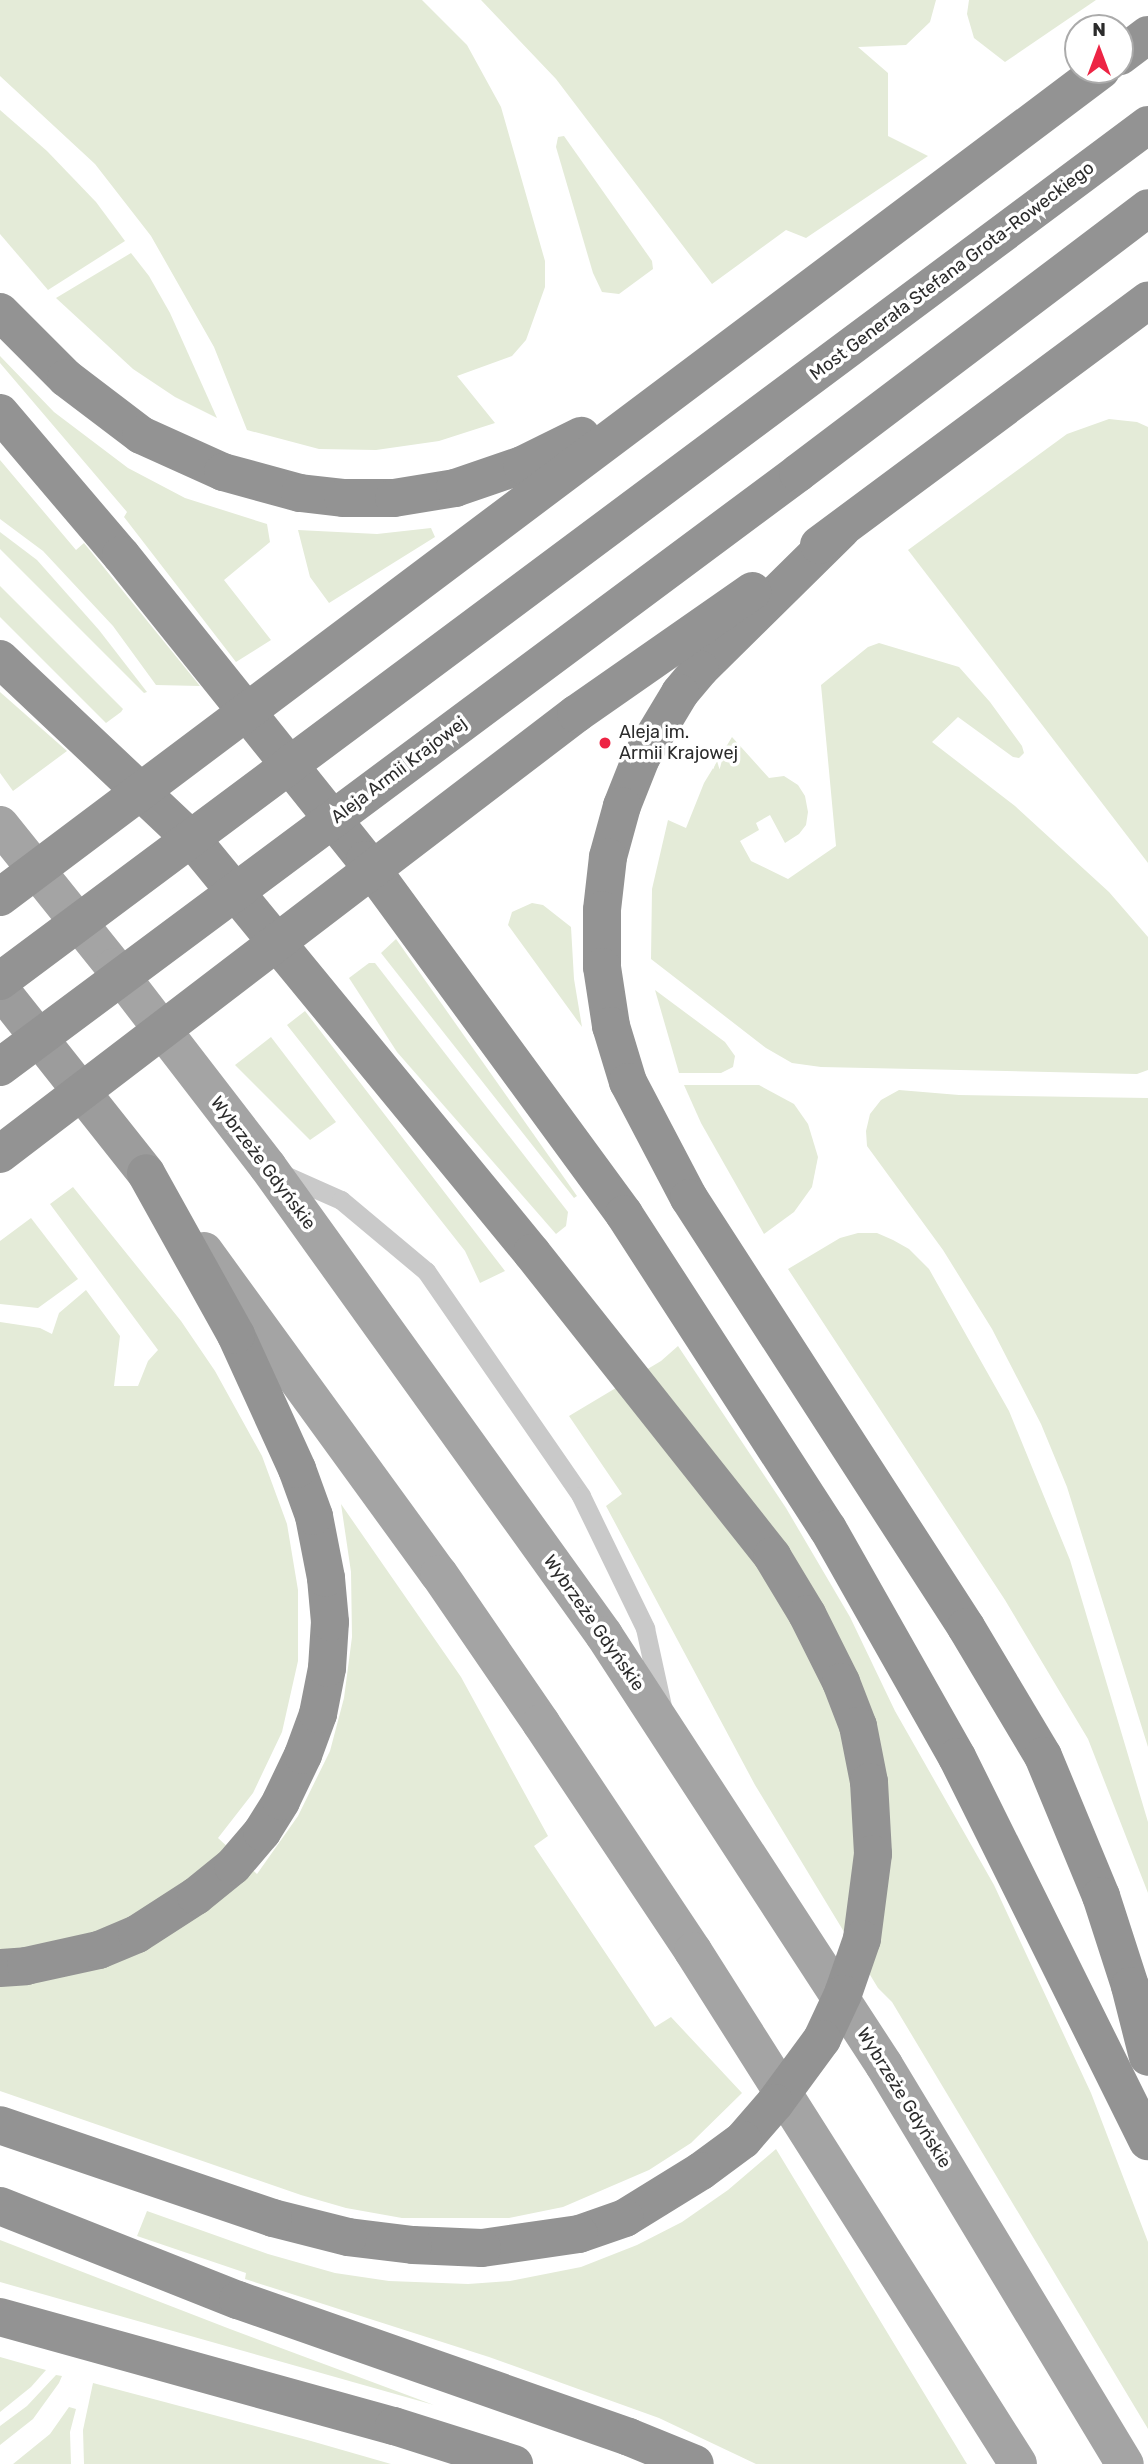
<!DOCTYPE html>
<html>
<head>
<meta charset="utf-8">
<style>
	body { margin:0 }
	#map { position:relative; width:1148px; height:2464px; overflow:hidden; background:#fff; font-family:Rubik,sans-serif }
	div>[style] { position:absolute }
	.green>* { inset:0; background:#e4ebd8 }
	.service>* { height:19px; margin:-9.5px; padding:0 9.5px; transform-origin:9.5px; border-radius:9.5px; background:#c9c9c9 }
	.primary>* { height:38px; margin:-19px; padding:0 19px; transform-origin:19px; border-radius:19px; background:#a4a4a4 }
	.trunk>* { height:38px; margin:-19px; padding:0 19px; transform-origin:19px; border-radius:19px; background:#9c9c9c }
	.motorway>* { height:38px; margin:-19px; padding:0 19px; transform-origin:19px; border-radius:19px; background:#939393 }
	.dots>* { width:19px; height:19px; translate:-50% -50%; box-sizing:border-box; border:4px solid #fff; border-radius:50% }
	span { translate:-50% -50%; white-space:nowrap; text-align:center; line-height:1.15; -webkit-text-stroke:7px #fff; paint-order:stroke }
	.street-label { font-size:18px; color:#2c2c2c }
	.poi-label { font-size:18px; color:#2c2c2c }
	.left { translate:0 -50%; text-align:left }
	.north { position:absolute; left:1064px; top:14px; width:70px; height:70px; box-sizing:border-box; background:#fff; border:2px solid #ababab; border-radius:50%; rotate:0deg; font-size:19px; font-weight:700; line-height:28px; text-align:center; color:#2c2c2c }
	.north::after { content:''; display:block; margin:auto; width:24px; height:32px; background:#ed2444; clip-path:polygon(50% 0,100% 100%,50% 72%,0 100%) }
</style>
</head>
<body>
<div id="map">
	<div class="green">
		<div style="clip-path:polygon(0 0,422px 0,467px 45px,501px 107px,545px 261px,545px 287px,526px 340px,512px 356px,457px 376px,495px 423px,439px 441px,376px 450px,319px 449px,247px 430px,214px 347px,151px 236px,95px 164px,0 76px)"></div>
		<div style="clip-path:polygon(481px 0,936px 0,930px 22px,906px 45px,858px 47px,888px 73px,888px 136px,928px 156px,806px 238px,786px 230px,712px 284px,556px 79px)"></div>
		<div style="clip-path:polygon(969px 0,1096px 0,1005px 62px,974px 38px,967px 14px)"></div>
		<div style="clip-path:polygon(0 110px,47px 151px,96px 202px,125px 241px,48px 290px,0 234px)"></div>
		<div style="clip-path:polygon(564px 136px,652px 261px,653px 269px,619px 294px,602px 292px,593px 273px,556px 147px,558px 137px)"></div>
		<div style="clip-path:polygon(131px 253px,149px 276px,170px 313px,217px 418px,175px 397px,133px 369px,56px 298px)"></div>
		<div style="clip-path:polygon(0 356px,54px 412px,128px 468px,185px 498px,267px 524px,270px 542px,224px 580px,271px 640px,236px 662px,124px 517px,127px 512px,0 363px)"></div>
		<div style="clip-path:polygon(1109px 419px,1137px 422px,1148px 427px,1148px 863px,908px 550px,1067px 434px)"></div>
		<div style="clip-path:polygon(0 460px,76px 550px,84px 543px,200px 686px,156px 685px,113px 626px,43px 551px,0 519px)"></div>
		<div style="clip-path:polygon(431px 528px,435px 537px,329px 603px,310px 577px,298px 530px,377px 534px)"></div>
		<div style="clip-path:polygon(0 532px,37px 560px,99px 630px,147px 692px,144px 693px,0 549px)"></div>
		<div style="clip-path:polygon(0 586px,123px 709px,121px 712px,106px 723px,0 617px)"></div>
		<div style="clip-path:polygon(879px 643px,959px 667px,990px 702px,1022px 746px,1024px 753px,1019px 758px,1013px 757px,958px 717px,932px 742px,1015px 806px,1109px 892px,1148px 937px,1148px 1070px,1137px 1074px,821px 1067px,792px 1063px,766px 1048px,651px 959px,652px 889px,668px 820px,686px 828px,704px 783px,732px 737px,769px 778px,784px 776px,798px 785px,805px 796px,808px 812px,806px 825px,799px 834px,785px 843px,770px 815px,756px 823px,759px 830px,740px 841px,751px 861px,788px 879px,836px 846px,821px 685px,868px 647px)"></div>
		<div style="clip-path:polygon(0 692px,67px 751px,13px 791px,0 773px)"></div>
		<div style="clip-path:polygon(532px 903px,543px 905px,571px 927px,574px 979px,582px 1027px,508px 925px,512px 912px)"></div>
		<div style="clip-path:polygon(396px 939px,577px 1196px,574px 1198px,381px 953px)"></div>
		<div style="clip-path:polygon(369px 963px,375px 963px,568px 1212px,566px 1226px,556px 1234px,397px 1052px,349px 978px)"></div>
		<div style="clip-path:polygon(655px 990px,725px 1042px,735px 1056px,733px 1067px,721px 1073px,679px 1073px)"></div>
		<div style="clip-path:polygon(305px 1011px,505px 1271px,480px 1283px,465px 1251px,287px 1025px)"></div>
		<div style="clip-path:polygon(271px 1037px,336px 1122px,310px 1140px,235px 1065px)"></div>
		<div style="clip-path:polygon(684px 1085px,759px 1085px,794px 1104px,808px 1124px,818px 1157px,812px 1187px,794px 1212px,764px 1234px,701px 1123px)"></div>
		<div style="clip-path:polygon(899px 1090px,959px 1095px,1148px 1098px,1148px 1747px,1067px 1487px,1041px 1424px,992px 1329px,943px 1250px,867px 1146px,866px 1131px,870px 1114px,881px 1100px)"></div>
		<div style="clip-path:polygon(73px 1187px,181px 1321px,215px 1371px,262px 1456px,287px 1524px,298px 1590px,298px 1661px,282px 1732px,253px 1793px,218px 1838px,257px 1874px,298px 1816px,330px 1751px,344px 1698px,352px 1637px,351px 1572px,341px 1504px,461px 1677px,548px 1836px,534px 1846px,655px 2027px,671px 2017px,742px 2093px,691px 2143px,649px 2170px,563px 2207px,509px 2218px,402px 2218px,346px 2208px,301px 2195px,0 2091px,0 1322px,40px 1328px,52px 1334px,59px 1313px,86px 1290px,120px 1336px,114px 1386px,138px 1386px,148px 1361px,158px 1350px,50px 1204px)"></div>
		<div style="clip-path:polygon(31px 1218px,78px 1279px,38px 1308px,0 1304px,0 1241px)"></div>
		<div style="clip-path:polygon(858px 1233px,877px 1233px,893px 1240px,909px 1249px,929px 1269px,1009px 1411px,1070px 1560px,1148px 1822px,1148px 1893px,1088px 1739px,1005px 1600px,788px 1269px,840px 1238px)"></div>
		<div style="clip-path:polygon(678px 1346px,786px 1508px,850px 1617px,895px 1711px,994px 1885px,1091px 2093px,1148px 2242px,1148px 2429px,892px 2002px,878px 1988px,755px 1785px,606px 1506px,622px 1494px,569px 1416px,661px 1361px)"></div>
		<div style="clip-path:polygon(776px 2149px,967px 2464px,756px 2464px,659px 2418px,489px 2357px,245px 2279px,246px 2273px,137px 2236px,147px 2211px,268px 2254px,335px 2273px,389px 2281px,468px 2284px,510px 2281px,581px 2267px,637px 2245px,682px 2222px,728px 2190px)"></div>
		<div style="clip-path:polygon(0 2240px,230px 2329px,434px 2405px,0 2282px)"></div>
		<div style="clip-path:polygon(0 2357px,46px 2370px,31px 2387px,0 2412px)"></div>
		<div style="clip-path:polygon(56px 2375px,62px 2376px,59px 2383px,33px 2419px,0 2445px,0 2426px,27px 2406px)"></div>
		<div style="clip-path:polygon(93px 2383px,311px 2441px,391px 2464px,84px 2464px,83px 2430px)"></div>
		<div style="clip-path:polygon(69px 2407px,76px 2409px,70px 2432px,71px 2464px,13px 2464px,50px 2434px)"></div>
	</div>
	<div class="service">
		<div style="left:280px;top:1173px;width:67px;rotate:23.9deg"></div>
		<div style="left:341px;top:1200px;width:111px;rotate:39.9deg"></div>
		<div style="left:426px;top:1271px;width:273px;rotate:55.4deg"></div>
		<div style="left:581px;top:1496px;width:147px;rotate:64.1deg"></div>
		<div style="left:645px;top:1628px;width:80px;rotate:77.7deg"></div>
	</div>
	<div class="primary">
		<div style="left:0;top:825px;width:182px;rotate:51.2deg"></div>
		<div style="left:114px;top:967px;width:252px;rotate:52.4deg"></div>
		<div style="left:268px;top:1167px;width:576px;rotate:54.32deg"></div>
		<div style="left:604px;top:1635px;width:513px;rotate:56.93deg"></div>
		<div style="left:884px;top:2065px;width:466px;rotate:58.9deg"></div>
		<div style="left:204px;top:1251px;width:399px;rotate:54deg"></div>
		<div style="left:439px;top:1574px;width:181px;rotate:55.6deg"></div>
		<div style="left:541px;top:1723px;width:274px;rotate:56.3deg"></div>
		<div style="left:693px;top:1951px;width:607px;rotate:57.64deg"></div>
	</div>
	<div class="trunk">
		<div style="left:0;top:989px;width:235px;rotate:51.6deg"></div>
	</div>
	<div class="motorway">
		<div style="left:1120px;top:56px;width:35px;rotate:-37deg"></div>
		<div style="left:0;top:312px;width:93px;rotate:45deg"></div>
		<div style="left:66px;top:378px;width:94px;rotate:37.2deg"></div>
		<div style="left:141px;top:435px;width:90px;rotate:24.3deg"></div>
		<div style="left:223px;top:472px;width:80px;rotate:15.3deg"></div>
		<div style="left:300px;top:493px;width:43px;rotate:6.6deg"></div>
		<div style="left:343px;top:498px;width:51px"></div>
		<div style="left:394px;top:498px;width:62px;rotate:-9.3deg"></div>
		<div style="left:455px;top:488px;width:71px;rotate:-18.9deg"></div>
		<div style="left:522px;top:465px;width:66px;rotate:-26.2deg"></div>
		<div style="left:0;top:413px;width:187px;rotate:49.6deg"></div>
		<div style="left:121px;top:555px;width:391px;rotate:51.3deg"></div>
		<div style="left:365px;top:860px;width:439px;rotate:53.8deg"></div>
		<div style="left:624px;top:1214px;width:375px;rotate:57.1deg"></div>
		<div style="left:828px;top:1529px;width:262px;rotate:60.5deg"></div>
		<div style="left:957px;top:1757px;width:429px;rotate:63.6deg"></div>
		<div style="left:841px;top:530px;width:198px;rotate:135.4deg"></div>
		<div style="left:700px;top:669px;width:31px;rotate:130deg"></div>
		<div style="left:680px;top:693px;width:76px;rotate:121deg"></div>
		<div style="left:641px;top:758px;width:52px;rotate:111.6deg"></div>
		<div style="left:622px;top:806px;width:53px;rotate:105.4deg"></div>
		<div style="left:608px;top:857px;width:53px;rotate:96.5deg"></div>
		<div style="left:602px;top:910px;width:57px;rotate:90deg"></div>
		<div style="left:602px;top:967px;width:60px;rotate:81.3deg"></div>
		<div style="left:611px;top:1026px;width:59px;rotate:73.1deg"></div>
		<div style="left:628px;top:1082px;width:131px;rotate:62.3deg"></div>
		<div style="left:689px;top:1198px;width:511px;rotate:57.15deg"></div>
		<div style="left:966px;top:1627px;width:150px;rotate:59.2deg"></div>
		<div style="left:1043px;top:1756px;width:152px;rotate:67.5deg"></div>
		<div style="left:1101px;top:1896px;width:95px;rotate:72.1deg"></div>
		<div style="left:1130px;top:1986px;width:73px;rotate:75.8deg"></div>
		<div style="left:819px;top:545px;width:410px;rotate:-36.6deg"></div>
		<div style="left:0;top:659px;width:268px;rotate:43.3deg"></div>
		<div style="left:195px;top:843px;width:531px;rotate:50.58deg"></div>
		<div style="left:532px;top:1253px;width:387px;rotate:51.6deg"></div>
		<div style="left:772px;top:1556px;width:68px;rotate:58.9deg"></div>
		<div style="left:807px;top:1614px;width:76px;rotate:63.4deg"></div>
		<div style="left:841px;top:1682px;width:47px;rotate:68.9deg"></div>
		<div style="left:858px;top:1726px;width:57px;rotate:78.9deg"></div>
		<div style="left:869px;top:1782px;width:72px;rotate:86.8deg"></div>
		<div style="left:873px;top:1854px;width:86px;rotate:97.4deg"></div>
		<div style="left:862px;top:1939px;width:58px;rotate:109.1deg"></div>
		<div style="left:843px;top:1994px;width:50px;rotate:115deg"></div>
		<div style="left:822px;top:2039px;width:79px;rotate:126.3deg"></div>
		<div style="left:775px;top:2103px;width:49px;rotate:130.9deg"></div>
		<div style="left:743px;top:2140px;width:52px;rotate:143.6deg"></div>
		<div style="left:701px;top:2171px;width:89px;rotate:148.3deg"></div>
		<div style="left:625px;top:2218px;width:49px;rotate:160.8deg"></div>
		<div style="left:579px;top:2234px;width:98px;rotate:171.8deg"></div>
		<div style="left:482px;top:2248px;width:69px;rotate:-177.5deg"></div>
		<div style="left:413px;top:2245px;width:65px;rotate:-173deg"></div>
		<div style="left:348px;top:2237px;width:77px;rotate:-165.8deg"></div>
		<div style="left:273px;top:2218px;width:288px;rotate:-161.2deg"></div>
		<div style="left:0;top:897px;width:1377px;rotate:-36.91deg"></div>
		<div style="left:0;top:981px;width:1432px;rotate:-36.71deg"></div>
		<div style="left:0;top:1067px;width:995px;rotate:-36.66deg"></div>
		<div style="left:798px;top:473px;width:439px;rotate:-37.1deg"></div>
		<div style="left:0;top:1154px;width:725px;rotate:-37.38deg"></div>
		<div style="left:576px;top:714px;width:215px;rotate:-34.9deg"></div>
		<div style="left:0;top:1968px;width:26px;rotate:-4deg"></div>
		<div style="left:26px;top:1966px;width:75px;rotate:-12.4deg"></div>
		<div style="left:99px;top:1950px;width:41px;rotate:-22.8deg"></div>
		<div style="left:137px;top:1934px;width:70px;rotate:-32.8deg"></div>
		<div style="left:196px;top:1896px;width:48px;rotate:-39deg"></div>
		<div style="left:233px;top:1866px;width:45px;rotate:-49.5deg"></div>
		<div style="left:262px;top:1832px;width:36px;rotate:-58deg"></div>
		<div style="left:281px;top:1801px;width:51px;rotate:-64.4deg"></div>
		<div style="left:303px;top:1755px;width:44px;rotate:-69.9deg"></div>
		<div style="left:318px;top:1714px;width:47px;rotate:-78.9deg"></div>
		<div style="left:327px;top:1668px;width:46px;rotate:-86.3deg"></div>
		<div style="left:330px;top:1622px;width:44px;rotate:-95.2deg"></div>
		<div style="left:326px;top:1578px;width:63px;rotate:-101deg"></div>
		<div style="left:314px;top:1516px;width:50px;rotate:-109.9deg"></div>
		<div style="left:297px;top:1469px;width:147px;rotate:-114.5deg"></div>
		<div style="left:236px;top:1335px;width:185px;rotate:-119.1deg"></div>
		<div style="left:0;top:2206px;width:256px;rotate:21.6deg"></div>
		<div style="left:238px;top:2300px;width:414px;rotate:19.3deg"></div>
		<div style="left:629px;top:2437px;width:71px;rotate:22.2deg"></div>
		<div style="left:0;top:2317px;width:409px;rotate:15.5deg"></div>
		<div style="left:394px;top:2426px;width:126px;rotate:17.6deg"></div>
	</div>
	<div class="dots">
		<div style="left:605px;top:743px;background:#ed2444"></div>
	</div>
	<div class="street-label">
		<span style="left:952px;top:271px;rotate:-37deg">Most Generała Stefana Grota-Roweckiego</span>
		<span style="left:399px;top:770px;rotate:-37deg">Aleja Armii Krajowej</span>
		<span style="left:263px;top:1163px;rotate:53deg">Wybrzeże Gdyńskie</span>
		<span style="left:594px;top:1623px;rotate:55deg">Wybrzeże Gdyńskie</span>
		<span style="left:904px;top:2098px;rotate:58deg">Wybrzeże Gdyńskie</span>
	</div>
	<div class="poi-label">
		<span class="left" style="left:619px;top:743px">Aleja im.<br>Armii Krajowej</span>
	</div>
	<div class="north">N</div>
</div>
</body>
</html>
